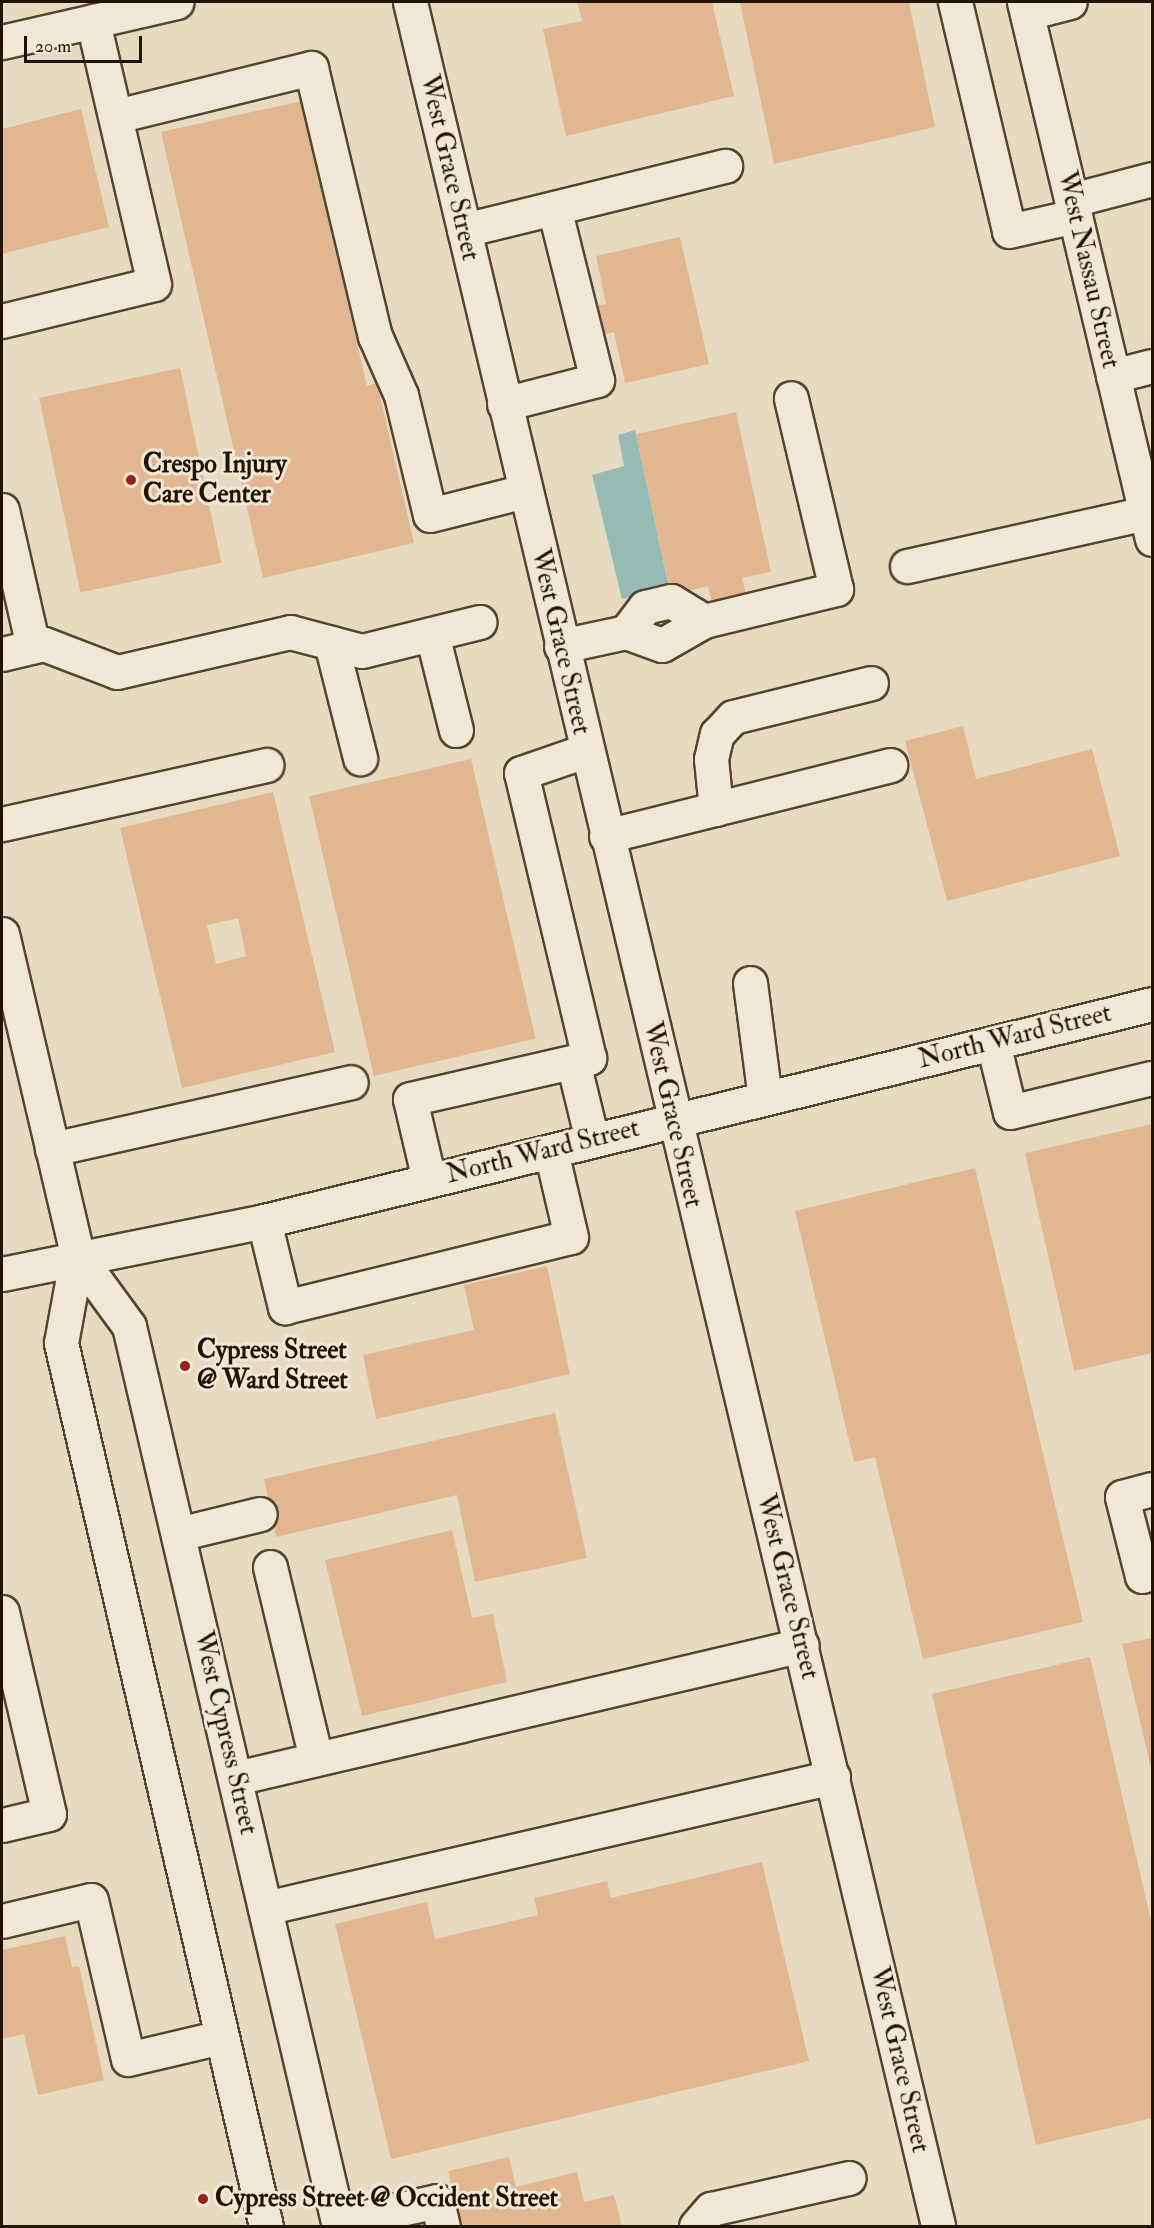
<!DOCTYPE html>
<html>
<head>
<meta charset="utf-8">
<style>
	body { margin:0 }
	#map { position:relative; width:1154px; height:2228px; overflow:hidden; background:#e6dbc1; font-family:"IM FELL Double Pica",serif }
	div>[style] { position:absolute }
	.water>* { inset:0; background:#96bbb5 }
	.building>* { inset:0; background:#e3b692; transform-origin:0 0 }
	.roads { filter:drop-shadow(2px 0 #544530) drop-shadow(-2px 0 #544530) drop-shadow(0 2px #544530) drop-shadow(0 -2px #544530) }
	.minor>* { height:33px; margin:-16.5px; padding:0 16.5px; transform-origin:16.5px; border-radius:16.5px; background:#efe8d7 }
	.dots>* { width:16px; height:16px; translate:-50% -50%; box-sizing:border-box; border:3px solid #efe8d7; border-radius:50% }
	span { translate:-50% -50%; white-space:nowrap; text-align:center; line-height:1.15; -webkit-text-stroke:6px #efe8d7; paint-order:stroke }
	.street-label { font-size:26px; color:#241300 }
	.poi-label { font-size:26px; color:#241300; font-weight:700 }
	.left { translate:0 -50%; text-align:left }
	.frame { position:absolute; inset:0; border:3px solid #241300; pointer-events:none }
	.scale { position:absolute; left:24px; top:36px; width:118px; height:27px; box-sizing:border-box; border:3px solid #241300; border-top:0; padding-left:8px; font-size:18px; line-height:21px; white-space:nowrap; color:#241300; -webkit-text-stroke:4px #efe8d7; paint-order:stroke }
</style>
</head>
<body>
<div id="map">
	<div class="water">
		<div style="clip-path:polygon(635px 430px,669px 587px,622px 599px,592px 475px,624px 466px,618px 435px)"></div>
	</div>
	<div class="building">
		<div style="clip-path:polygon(577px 2px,712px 2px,734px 96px,566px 136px,543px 29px,582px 21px)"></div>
		<div style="clip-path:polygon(740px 2px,909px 2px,935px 127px,774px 164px)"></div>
		<div style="clip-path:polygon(302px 101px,367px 386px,377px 383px,414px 543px,263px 578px,161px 132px)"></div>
		<div style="clip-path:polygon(81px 109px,109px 227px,2px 254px,2px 129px)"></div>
		<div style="clip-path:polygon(680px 237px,709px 364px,625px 383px,614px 332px,600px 336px,594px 306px,606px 304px,596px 256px)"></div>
		<div style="left:180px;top:368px;width:199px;height:144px;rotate:78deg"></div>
		<div style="clip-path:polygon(736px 412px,771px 572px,742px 578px,746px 595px,712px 602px,708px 586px,671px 595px,636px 434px)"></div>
		<div style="clip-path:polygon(963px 726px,976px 779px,1092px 749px,1120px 856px,947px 901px,905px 741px)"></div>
		<div style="left:471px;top:759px;width:287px;height:166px;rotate:77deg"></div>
		<div style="clip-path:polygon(evenodd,273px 792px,335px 1052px,182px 1088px,120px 828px,273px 792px,238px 918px,246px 956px,216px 964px,207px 925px,238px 918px)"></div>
		<div style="clip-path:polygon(1152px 1124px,1152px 1353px,1074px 1371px,1025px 1153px)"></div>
		<div style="clip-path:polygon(975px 1168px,1083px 1622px,923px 1659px,875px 1457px,854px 1462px,795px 1211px)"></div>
		<div style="clip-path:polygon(547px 1266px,570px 1374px,376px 1419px,363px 1355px,474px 1330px,464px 1285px)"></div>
		<div style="clip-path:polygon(555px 1413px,587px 1558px,475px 1582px,457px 1495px,276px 1537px,264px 1479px)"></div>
		<div style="clip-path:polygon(452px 1530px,472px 1618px,493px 1614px,507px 1682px,362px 1716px,325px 1560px)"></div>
		<div style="clip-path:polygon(1152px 1638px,1152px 1773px,1122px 1644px)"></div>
		<div style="clip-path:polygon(1090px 1657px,1152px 1925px,1152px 2118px,1036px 2145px,932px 1694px)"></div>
		<div style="clip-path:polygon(762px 1862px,809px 2061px,391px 2159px,335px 1924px,427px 1902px,435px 1939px,538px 1915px,534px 1898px,607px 1881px,611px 1898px)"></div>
		<div style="clip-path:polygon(65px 1936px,72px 1967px,79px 1966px,104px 2080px,38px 2095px,24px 2034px,2px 2039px,2px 1950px)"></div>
		<div style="clip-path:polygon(509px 2157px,516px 2187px,577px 2172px,584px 2202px,614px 2195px,622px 2226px,462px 2226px,448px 2171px)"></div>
	</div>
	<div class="roads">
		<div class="minor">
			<div style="left:410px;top:2px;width:2286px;rotate:76.64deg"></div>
			<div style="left:955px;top:2px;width:235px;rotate:76.7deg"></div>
			<div style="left:1009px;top:231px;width:68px;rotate:-12.8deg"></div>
			<div style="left:1024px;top:2px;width:552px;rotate:76.59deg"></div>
			<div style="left:1027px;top:13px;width:44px;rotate:-14.3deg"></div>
			<div style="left:2px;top:42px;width:179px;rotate:-12.9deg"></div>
			<div style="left:116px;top:116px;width:201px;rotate:-13.8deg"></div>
			<div style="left:311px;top:68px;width:276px;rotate:76.6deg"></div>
			<div style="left:375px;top:336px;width:64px;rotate:66.2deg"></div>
			<div style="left:401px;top:395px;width:123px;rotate:76.4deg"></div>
			<div style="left:430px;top:515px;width:98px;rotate:-14.2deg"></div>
			<div style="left:1072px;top:200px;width:83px;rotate:-14.7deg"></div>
			<div style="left:464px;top:230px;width:269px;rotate:-13.8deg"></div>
			<div style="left:2px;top:321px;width:156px;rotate:-13.7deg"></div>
			<div style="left:154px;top:284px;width:270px;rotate:-103.1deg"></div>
			<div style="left:1113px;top:376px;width:40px;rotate:-14.4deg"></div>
			<div style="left:504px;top:404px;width:96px;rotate:-14.5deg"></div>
			<div style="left:597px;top:380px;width:177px;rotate:-104deg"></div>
			<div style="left:2px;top:510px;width:140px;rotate:77.2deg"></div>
			<div style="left:907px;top:566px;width:245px;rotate:-12.5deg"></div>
			<div style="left:626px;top:632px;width:31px;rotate:-53deg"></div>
			<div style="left:645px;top:607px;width:27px;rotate:-13deg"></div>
			<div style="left:671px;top:601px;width:39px;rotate:31deg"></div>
			<div style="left:432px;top:634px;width:99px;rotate:76deg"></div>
			<div style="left:331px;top:643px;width:119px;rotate:75.8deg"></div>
			<div style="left:561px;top:646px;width:66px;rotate:-12.2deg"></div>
			<div style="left:626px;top:632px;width:38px;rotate:20deg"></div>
			<div style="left:662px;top:645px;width:48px;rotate:-29.7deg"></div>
			<div style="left:704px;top:621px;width:136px;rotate:-13.6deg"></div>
			<div style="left:836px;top:589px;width:196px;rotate:-103.3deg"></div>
			<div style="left:2px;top:654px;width:43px;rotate:-13.4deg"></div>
			<div style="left:44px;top:644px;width:78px;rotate:21deg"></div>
			<div style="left:117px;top:672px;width:178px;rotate:-13deg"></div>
			<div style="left:290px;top:632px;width:74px;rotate:14.8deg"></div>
			<div style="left:362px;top:651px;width:121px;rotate:-13.9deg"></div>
			<div style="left:716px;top:809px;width:50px;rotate:-95.7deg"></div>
			<div style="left:711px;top:759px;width:26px;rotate:-77deg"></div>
			<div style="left:717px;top:734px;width:23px;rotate:-47deg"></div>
			<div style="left:733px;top:717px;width:142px;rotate:-13.8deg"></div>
			<div style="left:2px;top:824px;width:271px;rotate:-12.6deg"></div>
			<div style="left:606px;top:836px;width:293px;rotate:-14deg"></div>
			<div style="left:2px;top:934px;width:330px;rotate:76.8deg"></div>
			<div style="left:77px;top:1255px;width:89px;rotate:100.3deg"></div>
			<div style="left:61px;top:1343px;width:906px;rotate:76.93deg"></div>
			<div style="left:750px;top:983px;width:116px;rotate:82.6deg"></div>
			<div style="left:993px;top:1043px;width:71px;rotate:76.2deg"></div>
			<div style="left:1010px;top:1112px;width:146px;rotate:-13.5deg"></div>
			<div style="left:573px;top:1062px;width:80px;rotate:76.3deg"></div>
			<div style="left:52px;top:1149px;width:306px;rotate:-12.6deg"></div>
			<div style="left:429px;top:1180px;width:83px;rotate:-103.2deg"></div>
			<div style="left:410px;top:1099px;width:184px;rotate:-12.9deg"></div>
			<div style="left:589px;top:1058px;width:293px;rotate:-103.4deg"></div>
			<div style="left:521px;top:773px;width:68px;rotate:-19deg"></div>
			<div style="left:264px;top:1221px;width:89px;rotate:76.3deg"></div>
			<div style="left:285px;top:1307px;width:294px;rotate:-13.8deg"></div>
			<div style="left:571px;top:1237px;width:88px;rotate:-103.1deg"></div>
			<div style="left:77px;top:1255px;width:88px;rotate:53.8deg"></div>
			<div style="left:129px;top:1326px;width:924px;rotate:76.87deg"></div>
			<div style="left:2px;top:1274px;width:267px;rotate:-11.4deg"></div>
			<div style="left:264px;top:1221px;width:914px;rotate:-13.73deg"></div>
			<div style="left:1152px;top:1489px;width:31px;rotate:165deg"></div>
			<div style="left:1122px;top:1497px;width:81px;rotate:75.8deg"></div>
			<div style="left:1142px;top:1576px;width:10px;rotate:-17deg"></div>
			<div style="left:178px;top:1534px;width:84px;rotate:-13.7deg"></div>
			<div style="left:270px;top:1567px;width:197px;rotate:76.5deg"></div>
			<div style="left:2px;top:1612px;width:207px;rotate:76.9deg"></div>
			<div style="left:49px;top:1814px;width:48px;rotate:166.8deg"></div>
			<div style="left:236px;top:1778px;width:581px;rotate:-13.22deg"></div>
			<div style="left:265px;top:1908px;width:583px;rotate:-12.99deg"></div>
			<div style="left:2px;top:1921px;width:91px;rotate:-13.3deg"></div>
			<div style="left:91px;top:1900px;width:163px;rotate:76.9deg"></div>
			<div style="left:128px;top:2059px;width:96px;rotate:-13.3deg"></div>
			<div style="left:338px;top:2223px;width:101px;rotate:-12.5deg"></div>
			<div style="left:437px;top:2201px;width:26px;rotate:77deg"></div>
			<div style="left:696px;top:2226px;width:23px;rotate:-49deg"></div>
			<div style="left:711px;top:2209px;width:141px;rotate:-12.7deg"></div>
		</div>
	</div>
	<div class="dots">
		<div style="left:131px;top:480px;background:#8f2418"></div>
		<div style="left:185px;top:1366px;background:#8f2418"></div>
		<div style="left:203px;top:2199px;background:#8f2418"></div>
	</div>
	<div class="street-label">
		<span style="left:449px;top:168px;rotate:77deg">West Grace Street</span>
		<span style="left:1088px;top:270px;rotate:77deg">West Nassau Street</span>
		<span style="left:560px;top:642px;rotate:77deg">West Grace Street</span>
		<span style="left:1015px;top:1037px;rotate:-14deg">North Ward Street</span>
		<span style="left:672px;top:1115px;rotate:77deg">West Grace Street</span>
		<span style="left:543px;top:1152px;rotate:-14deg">North Ward Street</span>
		<span style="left:787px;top:1587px;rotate:76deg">West Grace Street</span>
		<span style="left:225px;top:1733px;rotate:77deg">West Cypress Street</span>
		<span style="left:899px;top:2060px;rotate:77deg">West Grace Street</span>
	</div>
	<div class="poi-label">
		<span class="left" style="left:143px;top:480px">Crespo Injury<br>Care Center</span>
		<span class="left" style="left:197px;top:1366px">Cypress Street<br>@ Ward Street</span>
		<span class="left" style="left:215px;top:2199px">Cypress Street @ Occident Street</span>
	</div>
	<div class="frame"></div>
	<div class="scale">20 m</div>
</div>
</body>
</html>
